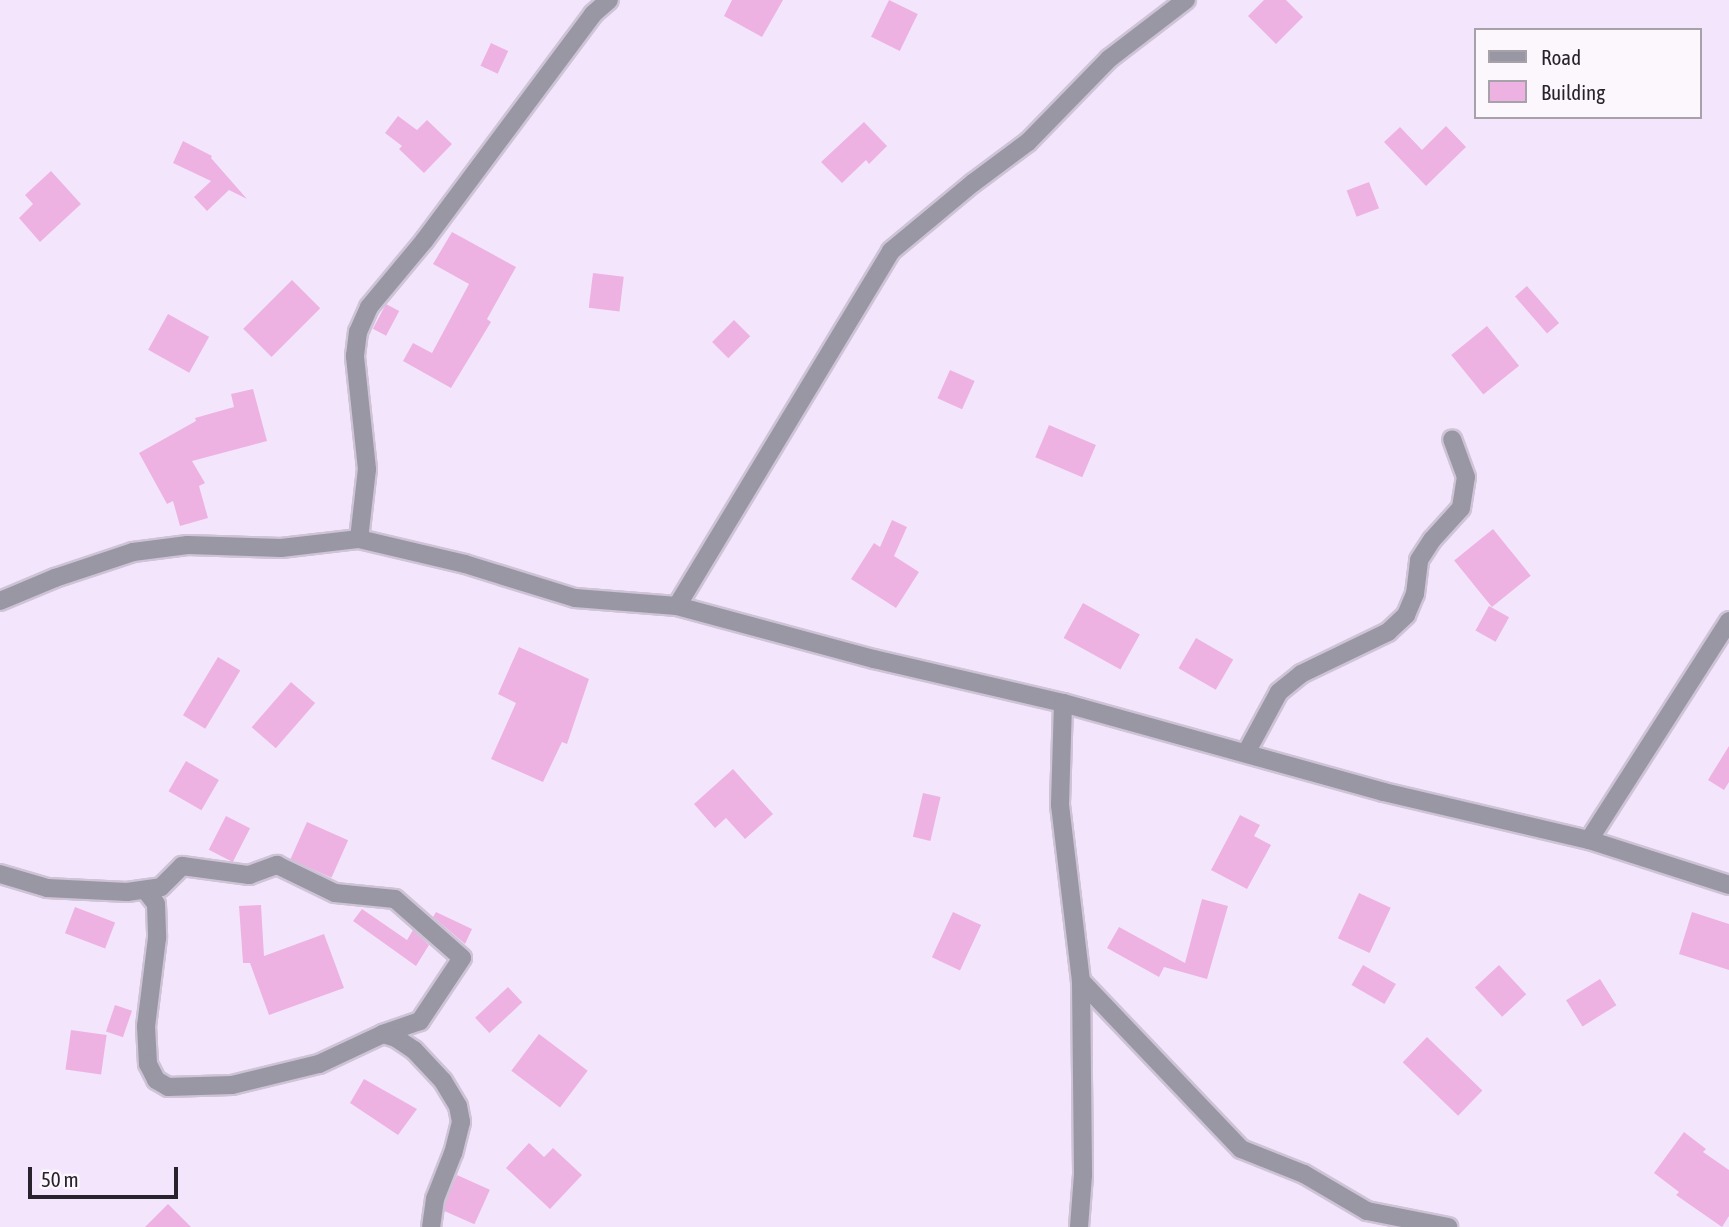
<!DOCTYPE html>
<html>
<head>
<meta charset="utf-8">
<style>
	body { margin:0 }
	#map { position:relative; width:1729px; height:1227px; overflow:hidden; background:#f3e6fc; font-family:"Asap Condensed",sans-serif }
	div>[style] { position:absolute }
	.building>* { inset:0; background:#eeb2e2; transform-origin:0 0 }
	.roads { filter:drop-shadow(2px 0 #cec3d7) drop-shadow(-2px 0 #cec3d7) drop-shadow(0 2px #cec3d7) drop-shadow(0 -2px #cec3d7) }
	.minor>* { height:18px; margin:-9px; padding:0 9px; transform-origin:9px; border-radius:9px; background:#9997a4 }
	span { translate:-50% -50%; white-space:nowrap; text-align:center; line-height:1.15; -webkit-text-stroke:5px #fbf7fd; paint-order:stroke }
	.legend { position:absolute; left:1474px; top:28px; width:228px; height:91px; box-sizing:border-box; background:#fbf7fd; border:2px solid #a7a2a9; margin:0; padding:9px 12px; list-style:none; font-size:21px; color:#28222c }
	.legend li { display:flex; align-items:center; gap:14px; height:35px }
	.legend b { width:35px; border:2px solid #a7a2a9 }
	.scale { position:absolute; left:28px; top:1167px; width:150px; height:32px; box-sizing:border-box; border:4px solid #28222c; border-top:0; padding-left:9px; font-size:21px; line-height:24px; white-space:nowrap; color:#28222c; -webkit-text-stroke:5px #fbf7fd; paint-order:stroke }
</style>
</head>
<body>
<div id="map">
	<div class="building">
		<div style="clip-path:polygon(732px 0,783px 0,762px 37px,724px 16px)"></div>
		<div style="left:889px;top:0;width:32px;height:41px;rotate:26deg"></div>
		<div style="clip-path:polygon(1264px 0,1286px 0,1303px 17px,1276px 44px,1248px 16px)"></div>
		<div style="left:491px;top:43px;width:19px;height:25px;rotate:25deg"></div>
		<div style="clip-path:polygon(398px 116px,417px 130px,427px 120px,452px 144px,424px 173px,399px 149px,402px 146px,385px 133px)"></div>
		<div style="clip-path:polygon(864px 122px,887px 146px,869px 164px,866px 160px,842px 183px,821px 162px)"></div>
		<div style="clip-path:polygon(1446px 126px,1466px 147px,1426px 186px,1384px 142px,1400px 127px,1422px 150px)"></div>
		<div style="clip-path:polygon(183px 141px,212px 156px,211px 158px,247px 199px,229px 190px,207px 211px,194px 197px,211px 181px,173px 163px)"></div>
		<div style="clip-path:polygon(51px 171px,81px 204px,40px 242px,19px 218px,33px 204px,25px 195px)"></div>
		<div style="left:1369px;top:182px;width:28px;height:24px;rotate:69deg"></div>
		<div style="clip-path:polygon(452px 232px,516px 267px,487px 319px,491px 322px,451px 388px,403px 361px,413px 343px,432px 353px,469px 284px,433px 264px)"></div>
		<div style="left:593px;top:273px;width:31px;height:35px;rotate:7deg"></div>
		<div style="left:292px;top:280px;width:40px;height:69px;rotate:45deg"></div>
		<div style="left:1527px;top:286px;width:49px;height:16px;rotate:49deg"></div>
		<div style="left:386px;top:304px;width:15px;height:28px;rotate:28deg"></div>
		<div style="left:168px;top:314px;width:47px;height:41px;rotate:29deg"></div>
		<div style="left:734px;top:320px;width:23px;height:31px;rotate:45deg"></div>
		<div style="left:1487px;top:326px;width:51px;height:46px;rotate:51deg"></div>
		<div style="left:950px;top:370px;width:27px;height:31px;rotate:24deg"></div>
		<div style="clip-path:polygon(253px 389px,267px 441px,192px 461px,205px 483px,199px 486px,208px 518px,180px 526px,173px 501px,167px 504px,139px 453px,196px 421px,195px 418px,234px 407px,231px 394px)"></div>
		<div style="left:1049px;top:425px;width:51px;height:35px;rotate:23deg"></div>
		<div style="clip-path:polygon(892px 520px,907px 527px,894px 556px,919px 572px,896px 608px,851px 579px,874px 543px,880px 547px)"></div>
		<div style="left:1493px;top:529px;width:60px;height:50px;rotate:51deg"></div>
		<div style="left:1083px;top:603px;width:65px;height:40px;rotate:29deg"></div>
		<div style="left:1489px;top:606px;width:23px;height:28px;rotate:29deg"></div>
		<div style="left:1196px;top:638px;width:43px;height:35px;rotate:30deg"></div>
		<div style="clip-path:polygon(519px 647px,589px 679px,567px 744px,562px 742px,543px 782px,491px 759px,516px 703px,498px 694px)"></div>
		<div style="left:218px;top:657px;width:26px;height:68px;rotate:31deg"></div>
		<div style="left:291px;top:682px;width:32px;height:60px;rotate:41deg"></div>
		<div style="clip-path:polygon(1729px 746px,1729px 782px,1724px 790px,1708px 780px)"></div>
		<div style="left:186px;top:761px;width:38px;height:35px;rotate:30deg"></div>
		<div style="clip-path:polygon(733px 769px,773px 814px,745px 839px,726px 818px,715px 828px,694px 804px)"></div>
		<div style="left:923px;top:793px;width:18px;height:45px;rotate:13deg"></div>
		<div style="clip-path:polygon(1240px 815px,1260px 825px,1254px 836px,1271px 845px,1247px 889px,1211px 870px)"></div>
		<div style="left:226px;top:816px;width:27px;height:38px;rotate:27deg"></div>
		<div style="left:307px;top:822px;width:45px;height:41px;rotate:24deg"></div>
		<div style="left:1359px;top:893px;width:35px;height:50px;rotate:25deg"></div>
		<div style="clip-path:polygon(1202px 899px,1228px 906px,1207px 979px,1164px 967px,1159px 977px,1107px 948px,1119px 927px,1185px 963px)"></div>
		<div style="clip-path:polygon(261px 905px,264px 956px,324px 934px,344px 988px,269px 1015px,250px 963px,243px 963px,239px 906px)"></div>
		<div style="left:75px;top:907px;width:43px;height:28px;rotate:21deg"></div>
		<div style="clip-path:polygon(362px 909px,407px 940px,413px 930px,429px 945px,416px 966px,353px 921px)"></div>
		<div style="clip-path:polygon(436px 912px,472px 929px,465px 944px,433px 917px)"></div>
		<div style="left:953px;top:912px;width:31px;height:50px;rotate:25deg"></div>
		<div style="clip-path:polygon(1692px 912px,1729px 924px,1729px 970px,1679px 954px)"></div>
		<div style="left:1363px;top:965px;width:38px;height:23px;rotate:30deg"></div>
		<div style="left:1499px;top:965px;width:40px;height:33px;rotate:47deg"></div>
		<div style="left:1600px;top:979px;width:31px;height:40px;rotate:58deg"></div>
		<div style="left:508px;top:987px;width:21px;height:45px;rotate:47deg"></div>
		<div style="left:115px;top:1005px;width:18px;height:28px;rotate:19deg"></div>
		<div style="left:71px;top:1030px;width:36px;height:40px;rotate:8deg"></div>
		<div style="left:539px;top:1034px;width:61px;height:46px;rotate:37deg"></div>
		<div style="left:1427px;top:1037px;width:77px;height:35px;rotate:44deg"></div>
		<div style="clip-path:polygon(364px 1079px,417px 1109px,398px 1135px,350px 1103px)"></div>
		<div style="clip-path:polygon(1684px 1132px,1706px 1149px,1703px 1152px,1729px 1170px,1729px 1216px,1722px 1227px,1676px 1195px,1679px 1192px,1654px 1173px)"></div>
		<div style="clip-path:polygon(529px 1143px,544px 1157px,553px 1148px,582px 1175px,550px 1209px,506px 1168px)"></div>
		<div style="left:457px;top:1175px;width:36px;height:38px;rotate:24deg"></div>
		<div style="clip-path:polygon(168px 1204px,191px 1227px,145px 1227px)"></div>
	</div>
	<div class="roads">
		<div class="minor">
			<div style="left:359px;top:539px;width:70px;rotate:-83.5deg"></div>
			<div style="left:367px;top:469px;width:114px;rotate:-96.1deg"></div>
			<div style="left:355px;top:356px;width:24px;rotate:-83deg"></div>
			<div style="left:358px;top:332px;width:27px;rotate:-66deg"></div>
			<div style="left:369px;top:307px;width:86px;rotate:-50.2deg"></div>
			<div style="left:424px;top:241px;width:283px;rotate:-53.3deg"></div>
			<div style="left:593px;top:14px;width:21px;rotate:-41deg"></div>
			<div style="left:0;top:601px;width:60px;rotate:-22.7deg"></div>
			<div style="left:55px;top:578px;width:82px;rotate:-18.4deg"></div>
			<div style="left:133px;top:552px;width:55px;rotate:-7.3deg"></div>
			<div style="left:188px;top:545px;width:93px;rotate:1.8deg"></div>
			<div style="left:281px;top:548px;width:79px;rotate:-6.6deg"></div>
			<div style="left:359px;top:539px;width:109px;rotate:13.3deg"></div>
			<div style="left:465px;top:564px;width:115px;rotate:17.2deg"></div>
			<div style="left:575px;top:598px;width:102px;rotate:4.5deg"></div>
			<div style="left:677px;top:606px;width:204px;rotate:15.1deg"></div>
			<div style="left:874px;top:659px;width:194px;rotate:13.1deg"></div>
			<div style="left:1063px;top:703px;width:333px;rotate:15.5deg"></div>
			<div style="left:1384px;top:792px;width:211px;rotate:13.2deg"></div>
			<div style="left:1589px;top:840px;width:147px;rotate:17.8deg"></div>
			<div style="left:677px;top:606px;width:415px;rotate:-58.9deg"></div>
			<div style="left:891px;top:251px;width:107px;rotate:-39.7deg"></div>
			<div style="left:973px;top:183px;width:69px;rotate:-36.7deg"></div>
			<div style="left:1028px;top:142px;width:116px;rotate:-45.7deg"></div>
			<div style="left:1109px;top:59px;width:97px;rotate:-37.5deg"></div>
			<div style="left:1063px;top:703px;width:102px;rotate:91.7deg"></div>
			<div style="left:1060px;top:805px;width:177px;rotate:83.2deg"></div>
			<div style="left:1081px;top:981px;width:194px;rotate:89.4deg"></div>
			<div style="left:1083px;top:1175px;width:52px;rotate:94.4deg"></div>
			<div style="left:1246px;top:753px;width:69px;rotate:-61.6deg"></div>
			<div style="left:1279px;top:692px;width:28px;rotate:-39deg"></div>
			<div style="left:1301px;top:674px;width:97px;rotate:-25.8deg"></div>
			<div style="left:1388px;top:632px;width:25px;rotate:-43deg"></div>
			<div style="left:1406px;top:615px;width:23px;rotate:-67deg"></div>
			<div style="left:1415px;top:594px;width:34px;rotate:-83deg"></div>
			<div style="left:1419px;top:560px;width:24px;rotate:-57deg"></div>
			<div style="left:1432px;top:540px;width:43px;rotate:-47.8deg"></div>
			<div style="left:1461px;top:508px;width:31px;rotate:-81deg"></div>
			<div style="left:1466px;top:477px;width:40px;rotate:-110.2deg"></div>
			<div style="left:1589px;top:840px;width:260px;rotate:-57.4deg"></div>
			<div style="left:0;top:874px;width:49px;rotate:16.6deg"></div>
			<div style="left:47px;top:888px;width:80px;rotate:2.9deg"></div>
			<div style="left:127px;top:892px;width:34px;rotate:-8deg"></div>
			<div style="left:161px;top:887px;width:30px;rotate:-45deg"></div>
			<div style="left:182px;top:866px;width:68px;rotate:7.7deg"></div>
			<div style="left:249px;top:875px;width:30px;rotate:-20deg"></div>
			<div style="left:277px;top:865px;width:64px;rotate:25.8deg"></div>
			<div style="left:335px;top:893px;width:60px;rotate:5.7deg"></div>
			<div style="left:395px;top:899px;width:89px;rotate:41.4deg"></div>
			<div style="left:462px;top:958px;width:76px;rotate:123.7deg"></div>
			<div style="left:420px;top:1021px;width:39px;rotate:161deg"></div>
			<div style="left:146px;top:891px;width:16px;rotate:52deg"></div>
			<div style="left:156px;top:904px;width:34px;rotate:88deg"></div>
			<div style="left:157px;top:938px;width:89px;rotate:97.1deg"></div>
			<div style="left:146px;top:1026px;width:38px;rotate:87deg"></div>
			<div style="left:148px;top:1064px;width:18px;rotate:63deg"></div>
			<div style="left:156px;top:1080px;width:14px;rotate:30deg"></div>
			<div style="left:168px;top:1087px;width:64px;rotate:-1.8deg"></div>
			<div style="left:232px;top:1085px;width:89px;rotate:-13.6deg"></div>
			<div style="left:319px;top:1064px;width:71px;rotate:-25.1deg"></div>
			<div style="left:383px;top:1034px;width:14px;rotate:17deg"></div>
			<div style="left:396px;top:1038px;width:22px;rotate:34deg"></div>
			<div style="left:414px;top:1050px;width:42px;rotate:46.9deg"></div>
			<div style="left:443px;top:1081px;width:29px;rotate:59deg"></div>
			<div style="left:458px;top:1106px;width:16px;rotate:79deg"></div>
			<div style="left:461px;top:1122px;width:32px;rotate:104deg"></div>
			<div style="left:453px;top:1153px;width:49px;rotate:111.4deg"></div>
			<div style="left:435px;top:1199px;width:28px;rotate:98deg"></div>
			<div style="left:1081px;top:981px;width:232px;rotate:46.4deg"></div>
			<div style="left:1241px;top:1149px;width:68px;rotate:21.6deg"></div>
			<div style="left:1304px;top:1174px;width:73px;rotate:30.4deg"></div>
			<div style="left:1367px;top:1211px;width:83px;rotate:11.2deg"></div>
		</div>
	</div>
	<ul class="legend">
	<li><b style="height:9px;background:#9997a4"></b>Road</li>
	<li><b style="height:19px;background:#eeb2e2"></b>Building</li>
	</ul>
	<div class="scale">50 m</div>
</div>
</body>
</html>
